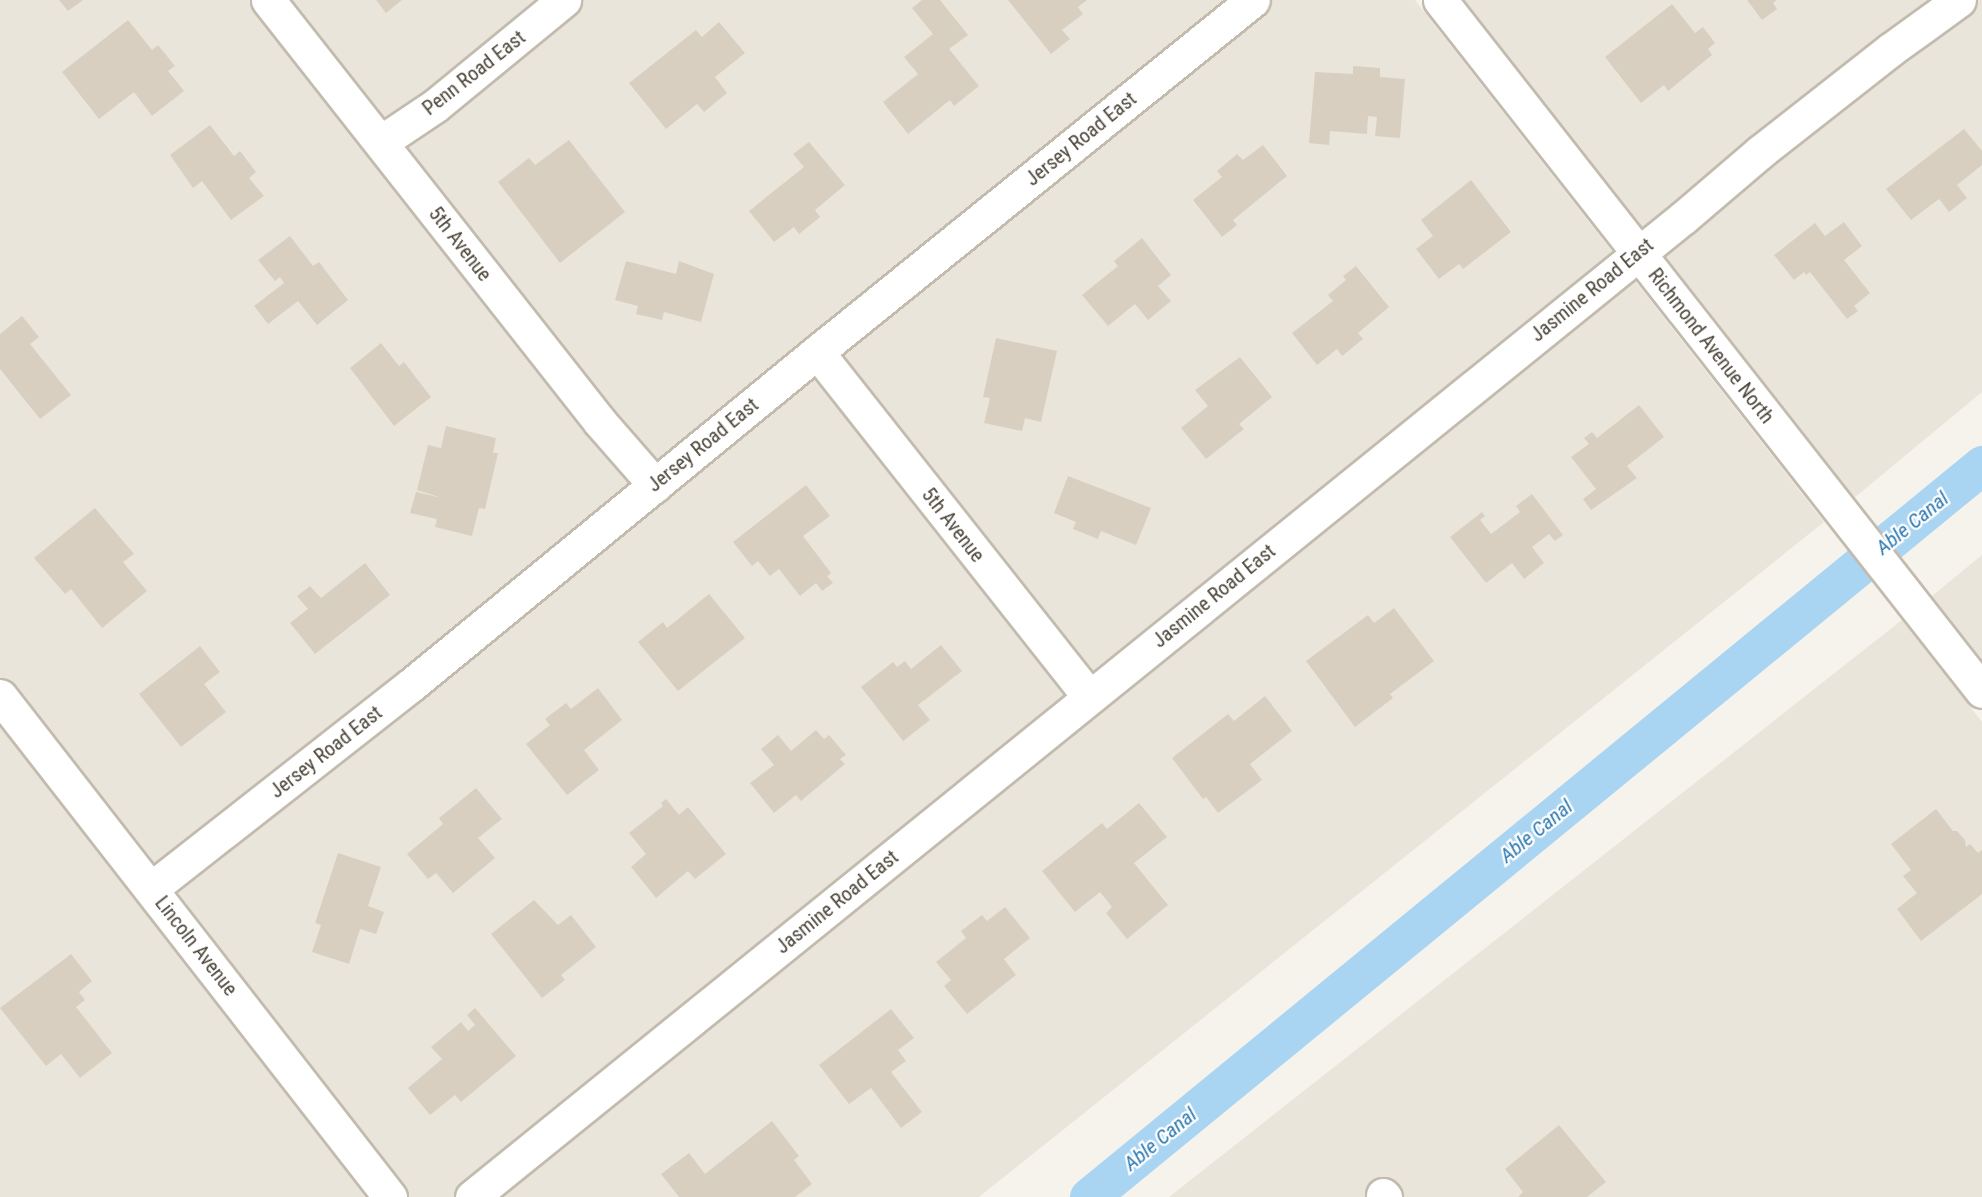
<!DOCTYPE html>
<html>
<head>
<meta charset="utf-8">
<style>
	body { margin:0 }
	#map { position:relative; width:1982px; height:1197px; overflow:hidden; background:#f6f3ec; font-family:"Roboto Condensed",sans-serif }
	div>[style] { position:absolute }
	.residential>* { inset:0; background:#eae5da }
	.canal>* { height:39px; margin:-19.5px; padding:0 19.5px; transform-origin:19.5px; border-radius:19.5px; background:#a9d4f2 }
	.building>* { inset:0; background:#d8cfc1 }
	.roads { filter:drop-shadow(2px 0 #c2bbae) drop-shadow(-2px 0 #c2bbae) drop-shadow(0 2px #c2bbae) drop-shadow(0 -2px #c2bbae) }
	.minor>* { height:33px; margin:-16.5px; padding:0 16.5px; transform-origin:16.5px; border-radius:16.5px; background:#fff }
	.tertiary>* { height:33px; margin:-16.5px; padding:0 16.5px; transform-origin:16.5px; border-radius:16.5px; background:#fff }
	span { translate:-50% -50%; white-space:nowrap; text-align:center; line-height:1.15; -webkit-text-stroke:4.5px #fff; paint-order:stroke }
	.street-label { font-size:20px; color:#4b4439 }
	.water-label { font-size:21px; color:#2e7ab2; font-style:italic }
</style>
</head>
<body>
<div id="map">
	<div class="residential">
		<div style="clip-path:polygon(0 0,1415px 0,1824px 522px,979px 1197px,0 1197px)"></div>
		<div style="clip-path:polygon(1464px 0,1982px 0,1982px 392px,1854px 498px)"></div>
		<div style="clip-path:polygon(1982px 555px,1982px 660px,1932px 596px)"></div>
		<div style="clip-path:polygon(1902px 620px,1982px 722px,1982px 1197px,1169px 1197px)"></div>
	</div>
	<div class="canal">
		<div style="left:1089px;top:1197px;width:1155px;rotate:-39.34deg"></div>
	</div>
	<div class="building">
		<div style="clip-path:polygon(59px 0,83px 0,68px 11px)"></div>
		<div style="clip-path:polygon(376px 0,402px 0,386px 13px)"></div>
		<div style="clip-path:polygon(922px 0,940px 0,968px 35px,949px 49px,979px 86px,954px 106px,950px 100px,908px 134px,883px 102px,918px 74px,904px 57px,933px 34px,912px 8px)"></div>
		<div style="clip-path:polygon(1008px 0,1087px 0,1078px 7px,1083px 14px,1062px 30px,1070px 39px,1051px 54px)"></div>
		<div style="clip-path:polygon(1747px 0,1777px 0,1773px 3px,1777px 9px,1762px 20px)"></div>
		<div style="clip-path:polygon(1672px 4px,1695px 33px,1703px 27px,1715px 43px,1708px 49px,1712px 55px,1668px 91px,1664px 85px,1641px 103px,1605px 57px)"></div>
		<div style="clip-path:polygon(128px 20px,152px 50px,158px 45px,175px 66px,168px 71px,184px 91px,152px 116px,134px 92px,99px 119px,62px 72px)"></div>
		<div style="clip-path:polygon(719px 22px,745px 53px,715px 77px,727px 93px,704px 112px,697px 104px,666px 129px,629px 83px,696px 30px,702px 37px)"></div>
		<div style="clip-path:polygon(1353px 66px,1380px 68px,1380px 77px,1405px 79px,1400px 138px,1375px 136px,1377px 117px,1368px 116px,1367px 134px,1330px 131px,1329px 145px,1309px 143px,1315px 72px,1353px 74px)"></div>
		<div style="clip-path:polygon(210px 125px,234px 156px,240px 151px,256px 172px,249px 178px,264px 196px,231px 220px,202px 181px,193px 188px,170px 155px)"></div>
		<div style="clip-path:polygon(1964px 129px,1982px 151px,1982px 165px,1957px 185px,1967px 198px,1949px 212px,1939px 199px,1911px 220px,1886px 189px)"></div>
		<div style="clip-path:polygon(569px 140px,625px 212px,560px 263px,498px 182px,529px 158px,535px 165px)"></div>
		<div style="clip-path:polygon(809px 142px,845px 185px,815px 210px,820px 217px,799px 234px,794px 227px,774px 242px,749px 211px,804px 167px,793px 154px)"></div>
		<div style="clip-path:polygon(1263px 145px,1287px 176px,1233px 220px,1237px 225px,1222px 237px,1193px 200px,1222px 177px,1217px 171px,1237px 154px,1243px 160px)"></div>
		<div style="clip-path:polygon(1471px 180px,1511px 232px,1463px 269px,1459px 264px,1439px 279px,1416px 249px,1433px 236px,1421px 220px)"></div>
		<div style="clip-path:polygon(1844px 222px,1862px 246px,1844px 260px,1870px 293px,1854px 306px,1858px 311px,1847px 319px,1810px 272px,1806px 275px,1804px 272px,1794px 280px,1774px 255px,1815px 223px,1825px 236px)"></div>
		<div style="clip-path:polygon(290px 236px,313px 266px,319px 262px,348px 300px,317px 325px,298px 301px,268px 324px,254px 306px,284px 283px,280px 277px,275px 281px,258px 260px)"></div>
		<div style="clip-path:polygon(1142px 238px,1171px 275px,1158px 286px,1171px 301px,1148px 320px,1135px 304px,1108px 326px,1082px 295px,1118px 266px,1114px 261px)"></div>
		<div style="clip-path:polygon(626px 261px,676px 274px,679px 261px,714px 274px,701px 322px,664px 312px,662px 320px,636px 314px,638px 306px,615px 300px)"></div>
		<div style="clip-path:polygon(1356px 266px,1389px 307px,1358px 333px,1363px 339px,1342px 356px,1337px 349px,1317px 365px,1292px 333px,1333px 301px,1328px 295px,1346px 280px,1343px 276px)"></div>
		<div style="clip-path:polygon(22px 316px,39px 337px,30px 344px,71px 395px,40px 419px,0 369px,0 334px)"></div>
		<div style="clip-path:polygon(996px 338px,1057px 351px,1041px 422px,1025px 418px,1022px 431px,984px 423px,990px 398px,983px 397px)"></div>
		<div style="clip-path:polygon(381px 343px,399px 366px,404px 362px,431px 397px,394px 426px,350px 368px)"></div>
		<div style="clip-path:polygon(1240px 357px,1272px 397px,1239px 424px,1244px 429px,1206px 459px,1181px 428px,1208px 406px,1195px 390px)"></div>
		<div style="clip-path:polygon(1639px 405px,1664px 437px,1627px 466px,1637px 478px,1591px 510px,1583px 499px,1596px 489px,1571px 457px,1589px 444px,1584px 438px,1592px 432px,1597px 438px)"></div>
		<div style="clip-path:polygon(446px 426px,496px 438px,493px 453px,498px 453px,485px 509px,479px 508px,472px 536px,435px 527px,437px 519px,410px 513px,416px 492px,442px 498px,417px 490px,428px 445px,441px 448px)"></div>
		<div style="clip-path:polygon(1068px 476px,1151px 508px,1136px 545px,1101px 531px,1098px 539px,1073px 529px,1076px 522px,1054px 513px)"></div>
		<div style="clip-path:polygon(806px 485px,830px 516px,803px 536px,831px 573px,827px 576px,833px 583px,822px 591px,816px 583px,800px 596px,779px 569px,770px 576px,758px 561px,752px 566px,733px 542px)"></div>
		<div style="clip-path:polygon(1532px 494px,1563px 535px,1555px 541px,1549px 534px,1532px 547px,1544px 563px,1524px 579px,1512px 563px,1486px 583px,1450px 537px,1482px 512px,1485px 516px,1480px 520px,1491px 534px,1520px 512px,1516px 506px)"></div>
		<div style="clip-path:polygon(95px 508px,134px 554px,123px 562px,147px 591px,102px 628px,71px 589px,65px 594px,34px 558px)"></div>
		<div style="clip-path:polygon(365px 563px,390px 595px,315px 654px,290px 623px,308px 609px,297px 596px,310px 586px,321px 598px)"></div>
		<div style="clip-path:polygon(709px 594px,745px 638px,678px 691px,638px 642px,663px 622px,667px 628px)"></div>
		<div style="clip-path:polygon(1394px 608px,1434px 661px,1390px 694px,1393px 698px,1355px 727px,1306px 661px,1368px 615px,1374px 623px)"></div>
		<div style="clip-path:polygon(941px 645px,962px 671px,918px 705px,930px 720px,903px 741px,861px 687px,893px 662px,897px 667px,905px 661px,911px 669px)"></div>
		<div style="clip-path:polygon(200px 646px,220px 672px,204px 684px,226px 712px,181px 747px,139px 694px)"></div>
		<div style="clip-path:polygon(598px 688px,622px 720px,584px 750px,599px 770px,567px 795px,526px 744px,550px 725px,545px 719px,566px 703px,571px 709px)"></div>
		<div style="clip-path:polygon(1265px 696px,1292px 731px,1250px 764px,1262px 780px,1218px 813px,1206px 797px,1203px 799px,1172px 758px,1228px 714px,1234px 721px)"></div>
		<div style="clip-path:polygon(816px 730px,824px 739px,829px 735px,846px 755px,840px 759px,845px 764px,801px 801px,796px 795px,774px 813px,750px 783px,774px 765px,761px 749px,778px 735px,791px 751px)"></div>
		<div style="clip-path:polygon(476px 788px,502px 819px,478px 838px,495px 858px,453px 893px,436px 873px,428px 879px,407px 854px,443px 824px,439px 818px)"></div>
		<div style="clip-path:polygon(666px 799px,679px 815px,688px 807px,726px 854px,695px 879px,688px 871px,656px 898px,631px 867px,646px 854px,629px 833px,663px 806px,661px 803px)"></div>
		<div style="clip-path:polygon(1139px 803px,1167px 837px,1134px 863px,1168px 905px,1127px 939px,1106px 913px,1112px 907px,1100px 892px,1075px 912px,1042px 871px,1102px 823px,1107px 829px)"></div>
		<div style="clip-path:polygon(1936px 809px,1953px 831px,1957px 831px,1965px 840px,1966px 847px,1970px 844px,1978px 853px,1982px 850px,1982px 894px,1921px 941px,1897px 909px,1917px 893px,1903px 876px,1911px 870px,1891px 844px)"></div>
		<div style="clip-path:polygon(338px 853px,381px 867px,368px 906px,384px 912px,376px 934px,360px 929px,349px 964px,312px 952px,321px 925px,315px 923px)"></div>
		<div style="clip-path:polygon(534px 900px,558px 925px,571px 915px,596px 947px,561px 975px,565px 980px,542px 998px,491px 934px)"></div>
		<div style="clip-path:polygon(1005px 907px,1030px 938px,1004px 959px,1016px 975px,967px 1014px,944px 986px,951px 980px,936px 962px,966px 938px,961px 931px,982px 915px,987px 921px)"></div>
		<div style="clip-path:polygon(71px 954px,92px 981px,79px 992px,85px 1000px,76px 1007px,112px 1053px,80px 1078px,61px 1054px,46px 1066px,0 1008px)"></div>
		<div style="clip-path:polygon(475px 1008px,516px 1056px,461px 1102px,455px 1095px,430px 1115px,408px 1088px,442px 1059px,431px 1047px,461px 1022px,468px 1031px,475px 1025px,467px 1015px)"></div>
		<div style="clip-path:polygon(891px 1009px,914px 1038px,898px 1050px,906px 1061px,891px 1072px,922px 1112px,901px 1128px,871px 1088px,849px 1104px,819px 1065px)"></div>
		<div style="clip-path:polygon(772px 1121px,799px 1156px,794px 1160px,812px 1184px,795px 1197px,679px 1197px,661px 1174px,689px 1153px,705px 1174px)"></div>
		<div style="clip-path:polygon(1559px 1125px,1606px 1182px,1587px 1197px,1518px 1197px,1523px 1192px,1505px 1169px)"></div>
	</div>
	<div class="roads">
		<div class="minor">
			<div style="left:268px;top:0;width:537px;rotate:51.81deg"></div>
			<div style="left:600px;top:422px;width:84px;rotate:48.9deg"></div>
			<div style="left:381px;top:142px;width:66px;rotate:-33.9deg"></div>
			<div style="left:436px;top:105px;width:166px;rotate:-39.4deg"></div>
			<div style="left:817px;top:352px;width:439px;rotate:51.7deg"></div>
			<div style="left:0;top:696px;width:635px;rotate:52.1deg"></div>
			<div style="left:152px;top:888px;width:329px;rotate:-38.1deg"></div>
			<div style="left:411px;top:685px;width:525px;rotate:-39.36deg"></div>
			<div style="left:817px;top:352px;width:560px;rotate:-38.92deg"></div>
			<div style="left:1383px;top:1195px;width:3px;rotate:45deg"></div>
			<div style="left:472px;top:1197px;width:1559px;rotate:-38.96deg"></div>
			<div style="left:1684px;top:217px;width:100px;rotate:-40.5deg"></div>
			<div style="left:1760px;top:152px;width:165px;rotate:-38.1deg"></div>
			<div style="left:1890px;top:50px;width:85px;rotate:-35.9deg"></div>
		</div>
		<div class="tertiary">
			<div style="left:1440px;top:0;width:878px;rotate:51.89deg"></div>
		</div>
	</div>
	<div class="street-label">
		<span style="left:474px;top:73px;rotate:-38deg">Penn Road East</span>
		<span style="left:1081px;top:139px;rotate:-39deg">Jersey Road East</span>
		<span style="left:460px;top:244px;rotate:52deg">5th Avenue</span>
		<span style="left:1592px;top:290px;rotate:-39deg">Jasmine Road East</span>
		<span style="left:1711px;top:346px;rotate:52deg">Richmond Avenue North</span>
		<span style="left:703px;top:445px;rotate:-39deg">Jersey Road East</span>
		<span style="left:953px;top:525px;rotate:52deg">5th Avenue</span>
		<span style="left:1214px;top:596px;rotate:-39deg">Jasmine Road East</span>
		<span style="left:326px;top:752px;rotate:-38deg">Jersey Road East</span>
		<span style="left:837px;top:902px;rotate:-39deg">Jasmine Road East</span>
		<span style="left:196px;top:946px;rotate:52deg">Lincoln Avenue</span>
	</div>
	<div class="water-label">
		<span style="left:1912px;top:523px;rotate:-39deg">Able Canal</span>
		<span style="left:1536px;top:831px;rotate:-39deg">Able Canal</span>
		<span style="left:1160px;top:1139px;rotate:-39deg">Able Canal</span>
	</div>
</div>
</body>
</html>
